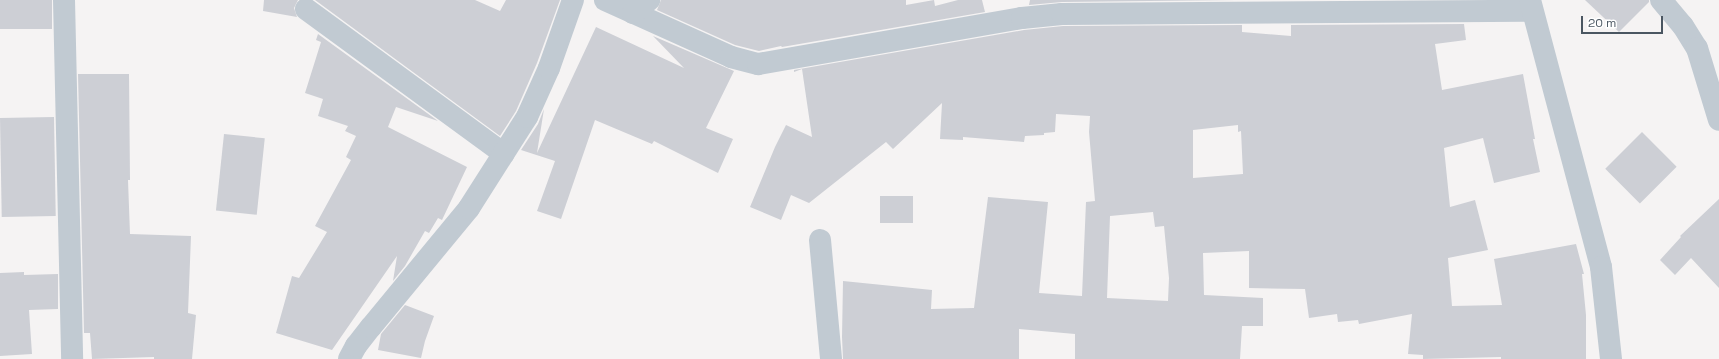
<!DOCTYPE html>
<html>
<head>
<meta charset="utf-8">
<style>
	body { margin:0 }
	#map { position:relative; width:1719px; height:359px; overflow:hidden; background:#f5f3f3; font-family:"Space Grotesk",sans-serif }
	div>[style] { position:absolute }
	.building>* { inset:0; background:#cdcfd5; transform-origin:0 0 }
	.minor>* { height:22px; margin:-11px; padding:0 11px; transform-origin:11px; border-radius:11px; background:#c1cad2 }
	span { translate:-50% -50%; white-space:nowrap; text-align:center; line-height:1.15; -webkit-text-stroke:3px #fff; paint-order:stroke }
	.scale { position:absolute; left:1581px; top:16px; width:82px; height:18px; box-sizing:border-box; border:2px solid #4a5661; border-top:0; padding-left:5px; font-size:12px; line-height:14px; white-space:nowrap; color:#4a5661; -webkit-text-stroke:3px #fff; paint-order:stroke }
</style>
</head>
<body>
<div id="map">
	<div class="building">
		<div style="left:0;top:0;width:52px;height:29px"></div>
		<div style="clip-path:polygon(264px 0,298px 0,294px 8px,297px 17px,263px 11px)"></div>
		<div style="clip-path:polygon(315px 0,475px 0,500px 11px,506px 0,560px 0,537px 63px,516px 111px,500px 136px)"></div>
		<div style="clip-path:polygon(661px 0,906px 0,906px 5px,934px 0,935px 6px,958px 0,982px 0,985px 12px,782px 47px,781px 46px,759px 51px,735px 45px,657px 10px)"></div>
		<div style="clip-path:polygon(1030px 0,1236px 0,1062px 2px,1029px 5px)"></div>
		<div style="clip-path:polygon(1585px 0,1649px 0,1649px 2px,1619px 32px)"></div>
		<div style="clip-path:polygon(evenodd,1464px 24px,1466px 40px,1435px 44px,1442px 90px,1523px 74px,1535px 139px,1533px 139px,1540px 172px,1494px 183px,1483px 138px,1444px 148px,1450px 207px,1475px 200px,1488px 250px,1448px 258px,1452px 306px,1502px 305px,1494px 259px,1576px 244px,1584px 274px,1582px 274px,1586px 315px,1586px 359px,1501px 359px,1501px 357px,1423px 359px,1423px 355px,1408px 354px,1412px 314px,1359px 324px,1358px 320px,1338px 322px,1337px 314px,1309px 318px,1305px 289px,1249px 288px,1249px 251px,1203px 253px,1204px 295px,1263px 298px,1263px 326px,1242px 326px,1240px 359px,1075px 359px,1075px 334px,1019px 329px,1019px 359px,843px 359px,842px 337px,843px 281px,932px 290px,931px 309px,974px 308px,988px 197px,1048px 202px,1039px 293px,1082px 296px,1086px 202px,1095px 201px,1089px 132px,1090px 116px,1056px 114px,1055px 132px,1044px 133px,1044px 135px,1025px 136px,1024px 142px,963px 137px,963px 140px,940px 139px,942px 103px,893px 149px,886px 142px,809px 203px,791px 195px,781px 220px,750px 207px,775px 147px,786px 125px,812px 137px,802px 69px,794px 72px,794px 70px,1024px 30px,1063px 26px,1242px 25px,1242px 32px,1291px 36px,1291px 25px,1464px 24px,1238px 125px,1238px 132px,1241px 131px,1243px 174px,1193px 178px,1193px 130px,1238px 125px,1464px 24px,1153px 212px,1155px 227px,1164px 226px,1169px 278px,1168px 301px,1107px 298px,1110px 216px,1153px 212px)"></div>
		<div style="clip-path:polygon(596px 27px,684px 68px,653px 36px,734px 71px,706px 128px,733px 139px,718px 173px,654px 141px,652px 144px,595px 120px,561px 219px,537px 211px,555px 161px,521px 150px,538px 124px,544px 109px,537px 153px)"></div>
		<div style="clip-path:polygon(318px 34px,438px 121px,396px 107px,388px 127px,467px 167px,442px 220px,438px 218px,429px 233px,425px 231px,405px 266px,393px 281px,397px 256px,332px 350px,276px 333px,292px 276px,299px 278px,327px 232px,315px 226px,351px 160px,346px 157px,356px 136px,345px 131px,348px 126px,318px 116px,323px 99px,305px 93px,321px 42px,316px 40px)"></div>
		<div style="clip-path:polygon(78px 74px,129px 74px,130px 180px,128px 180px,130px 234px,191px 236px,188px 313px,196px 315px,192px 359px,154px 359px,154px 357px,92px 359px,90px 333px,84px 333px)"></div>
		<div style="left:54px;top:117px;width:99px;height:54px;rotate:89deg"></div>
		<div style="left:1642px;top:132px;width:49px;height:52px;rotate:45deg"></div>
		<div style="left:224px;top:134px;width:41px;height:77px;rotate:6deg"></div>
		<div style="left:880px;top:196px;width:33px;height:27px"></div>
		<div style="clip-path:polygon(1719px 199px,1719px 288px,1691px 258px,1675px 275px,1660px 260px,1681px 237px,1680px 236px)"></div>
		<div style="clip-path:polygon(24px 272px,24px 275px,58px 274px,58px 309px,29px 310px,32px 354px,0 356px,0 273px)"></div>
		<div style="clip-path:polygon(405px 305px,434px 316px,425px 341px,421px 358px,378px 350px,381px 334px)"></div>
	</div>
	<div class="minor">
		<div style="left:64px;top:0;width:359px;rotate:88.7deg"></div>
		<div style="left:605px;top:0;width:138px;rotate:24.3deg"></div>
		<div style="left:731px;top:57px;width:28px;rotate:15deg"></div>
		<div style="left:758px;top:64px;width:268px;rotate:-9.9deg"></div>
		<div style="left:1022px;top:18px;width:40px;rotate:-5.7deg"></div>
		<div style="left:1062px;top:14px;width:470px;rotate:-0.4deg"></div>
		<div style="left:1530px;top:0;width:276px;rotate:75.1deg"></div>
		<div style="left:1601px;top:267px;width:93px;rotate:83.8deg"></div>
		<div style="left:1661px;top:0;width:34px;rotate:50deg"></div>
		<div style="left:1683px;top:26px;width:26px;rotate:58deg"></div>
		<div style="left:1697px;top:48px;width:75px;rotate:73deg"></div>
		<div style="left:306px;top:9px;width:245px;rotate:36.2deg"></div>
		<div style="left:633px;top:13px;width:21px;rotate:-39deg"></div>
		<div style="left:820px;top:240px;width:120px;rotate:84.7deg"></div>
		<div style="left:349px;top:359px;width:15px;rotate:-62deg"></div>
		<div style="left:356px;top:346px;width:24px;rotate:-52deg"></div>
		<div style="left:371px;top:327px;width:154px;rotate:-50.5deg"></div>
		<div style="left:469px;top:208px;width:108px;rotate:-57.5deg"></div>
		<div style="left:527px;top:117px;width:54px;rotate:-65.8deg"></div>
		<div style="left:549px;top:68px;width:72px;rotate:-70.6deg"></div>
	</div>
	<div class="scale">20 m</div>
</div>
</body>
</html>
